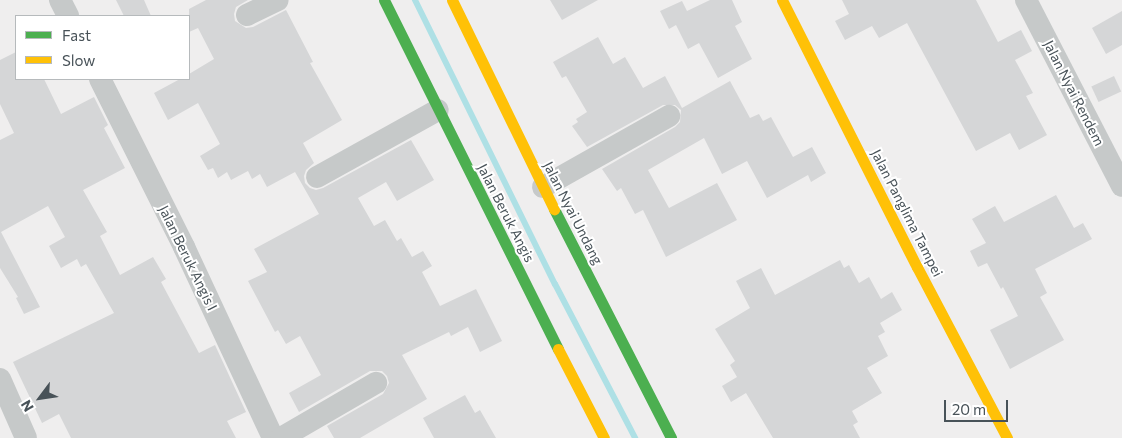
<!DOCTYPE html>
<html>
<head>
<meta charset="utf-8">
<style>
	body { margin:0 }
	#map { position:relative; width:1122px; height:438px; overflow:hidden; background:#efeeee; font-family:Commissioner,sans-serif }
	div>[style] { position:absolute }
	.stream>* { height:6px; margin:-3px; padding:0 3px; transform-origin:3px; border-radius:3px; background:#aee0e5 }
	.building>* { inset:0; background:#d5d6d7; transform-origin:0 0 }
	.street>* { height:22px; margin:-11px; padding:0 11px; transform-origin:11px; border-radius:11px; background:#c6c9c9 }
	.fast>* { height:11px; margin:-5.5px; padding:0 5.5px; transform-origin:5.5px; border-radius:5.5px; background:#4caf50 }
	.slow>* { height:11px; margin:-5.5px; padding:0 5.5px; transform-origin:5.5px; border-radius:5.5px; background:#ffc107 }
	span { translate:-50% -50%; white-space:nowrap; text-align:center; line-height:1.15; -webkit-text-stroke:4px #fff; paint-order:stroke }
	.street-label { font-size:14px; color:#485258 }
	.legend { position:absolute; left:15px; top:15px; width:175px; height:65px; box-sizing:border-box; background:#fff; border:1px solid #b6babc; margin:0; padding:6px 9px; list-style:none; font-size:15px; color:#485258 }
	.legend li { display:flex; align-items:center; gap:10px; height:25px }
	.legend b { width:25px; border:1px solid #b6babc }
	.north { position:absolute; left:15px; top:373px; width:50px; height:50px; -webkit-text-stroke:4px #fff; paint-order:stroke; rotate:239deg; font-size:14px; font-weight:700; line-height:20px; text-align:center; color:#485258 }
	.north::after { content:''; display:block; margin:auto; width:18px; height:22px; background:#485258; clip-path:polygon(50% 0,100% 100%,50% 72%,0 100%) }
	.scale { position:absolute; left:944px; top:400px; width:64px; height:22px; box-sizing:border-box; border:2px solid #485258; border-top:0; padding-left:6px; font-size:15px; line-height:18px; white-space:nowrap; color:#485258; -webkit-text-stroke:4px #fff; paint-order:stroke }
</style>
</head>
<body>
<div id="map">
	<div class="stream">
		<div style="left:415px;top:0;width:317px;rotate:63.8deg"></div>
		<div style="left:555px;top:284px;width:174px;rotate:62.5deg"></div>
	</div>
	<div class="building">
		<div style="clip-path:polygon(116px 0,144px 0,151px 16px,124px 16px)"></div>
		<div style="clip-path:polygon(206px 0,248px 0,236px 7px,234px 14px,235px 21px,246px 28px,253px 27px,286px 10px,313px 62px,310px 63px,342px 120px,303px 143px,314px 163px,306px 170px,304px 176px,305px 183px,310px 188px,316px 190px,323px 188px,411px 140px,434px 180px,397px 201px,386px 182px,358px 198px,374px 226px,385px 220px,397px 241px,401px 238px,412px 257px,423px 251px,432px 266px,422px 272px,440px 306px,476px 289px,502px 341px,480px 352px,468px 327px,451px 336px,449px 332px,402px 355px,427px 399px,360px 438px,334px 438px,327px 426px,383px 394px,389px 383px,387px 376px,382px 371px,370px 371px,299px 412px,289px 393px,321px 375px,300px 336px,286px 344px,278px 330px,275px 332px,248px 281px,267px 272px,254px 249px,319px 214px,295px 172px,267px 187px,260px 174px,252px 179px,248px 171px,231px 180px,227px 172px,218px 178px,213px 168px,208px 170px,200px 156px,220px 144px,198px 103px,168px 120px,154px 93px,180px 79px,189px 79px,189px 74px,214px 59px,198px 28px,189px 32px,189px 9px)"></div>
		<div style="clip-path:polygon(550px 0,598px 0,562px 20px)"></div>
		<div style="clip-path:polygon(710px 0,732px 0,742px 22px,735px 26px,752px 59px,718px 78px,699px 43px,688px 49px,676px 25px,669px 29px,660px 11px,682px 1px,687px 11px)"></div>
		<div style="clip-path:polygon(842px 0,976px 0,998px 42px,1021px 30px,1032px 51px,1015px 60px,1033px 93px,1026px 96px,1047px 135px,1019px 150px,1010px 133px,976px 151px,907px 23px,879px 38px,872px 26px,845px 40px,835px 21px,849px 14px)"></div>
		<div style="clip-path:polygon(1122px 11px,1122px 45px,1106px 54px,1092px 28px)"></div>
		<div style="clip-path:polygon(598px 37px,613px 64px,625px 57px,643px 88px,665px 76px,682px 108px,730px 81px,750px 118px,759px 114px,763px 121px,771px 117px,793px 157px,812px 147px,826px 173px,811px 182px,808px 175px,767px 198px,747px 161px,722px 174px,704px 138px,648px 170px,669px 208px,717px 183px,737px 220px,666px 257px,643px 210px,635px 214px,621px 188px,617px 191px,602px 169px,675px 127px,680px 122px,681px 110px,675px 105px,663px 105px,587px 147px,572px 126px,578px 122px,576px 119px,587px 112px,566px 76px,562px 78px,553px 62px)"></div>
		<div style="clip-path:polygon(16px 52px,16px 79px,44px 79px,61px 114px,94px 97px,108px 125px,104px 128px,125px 168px,83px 190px,107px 232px,100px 236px,120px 275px,153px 257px,166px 279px,161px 282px,199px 353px,215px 345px,246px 412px,227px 421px,236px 438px,71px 438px,59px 414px,42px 423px,13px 362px,114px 313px,86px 264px,81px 267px,77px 259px,61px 268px,49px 246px,65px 237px,48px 206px,1px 232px,40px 307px,24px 314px,16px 298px,18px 297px,0 268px,0 140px,14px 133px,0 104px,0 60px)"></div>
		<div style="left:1114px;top:76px;width:17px;height:25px;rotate:65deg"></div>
		<div style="clip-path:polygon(1056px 195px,1074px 228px,1083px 223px,1092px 239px,1035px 269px,1047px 293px,1040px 297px,1064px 340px,1010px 369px,990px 330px,1018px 316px,1003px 287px,1001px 289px,987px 263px,978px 267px,970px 251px,986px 243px,972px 219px,995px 206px,1004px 222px)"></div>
		<div style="clip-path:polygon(840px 260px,844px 268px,849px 265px,859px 283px,869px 277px,881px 299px,892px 292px,902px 310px,880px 323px,885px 332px,878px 336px,888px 356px,867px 368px,882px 393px,852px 411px,858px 422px,853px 425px,860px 438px,773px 438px,746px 393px,731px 402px,722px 386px,737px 377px,730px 365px,735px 361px,715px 329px,750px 308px,736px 281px,761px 268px,775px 295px)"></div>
		<div style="clip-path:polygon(465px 395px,475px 413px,480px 410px,496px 438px,434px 438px,423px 418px)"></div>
	</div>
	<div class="street">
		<div style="left:60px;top:0;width:18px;rotate:63deg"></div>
		<div style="left:1026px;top:0;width:209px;rotate:62.7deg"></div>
		<div style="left:247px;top:15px;width:34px;rotate:-26deg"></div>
		<div style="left:100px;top:79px;width:188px;rotate:63.4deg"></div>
		<div style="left:184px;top:247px;width:211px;rotate:65deg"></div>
		<div style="left:317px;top:177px;width:138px;rotate:-29deg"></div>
		<div style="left:543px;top:187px;width:145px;rotate:-29.4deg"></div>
		<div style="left:0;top:379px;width:64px;rotate:66.2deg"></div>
		<div style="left:281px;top:438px;width:110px;rotate:-30.1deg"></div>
	</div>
	<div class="fast">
		<div style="left:384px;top:0;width:390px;rotate:63.5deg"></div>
		<div style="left:554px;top:209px;width:257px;rotate:62.9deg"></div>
	</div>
	<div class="slow">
		<div style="left:452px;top:0;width:233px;rotate:64deg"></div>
		<div style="left:782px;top:0;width:299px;rotate:63.2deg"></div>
		<div style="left:917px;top:267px;width:193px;rotate:62.2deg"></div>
		<div style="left:558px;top:349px;width:100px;rotate:62.7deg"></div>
	</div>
	<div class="street-label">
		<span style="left:1074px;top:93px;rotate:63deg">Jalan Nyai Rendem</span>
		<span style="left:506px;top:213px;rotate:63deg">Jalan Beruk Angis</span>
		<span style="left:573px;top:213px;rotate:63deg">Jalan Nyai Undang</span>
		<span style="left:907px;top:213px;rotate:63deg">Jalan Panglima Tampei</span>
		<span style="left:188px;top:258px;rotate:64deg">Jalan Beruk Angis I</span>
	</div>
	<ul class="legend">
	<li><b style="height:6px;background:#4caf50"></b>Fast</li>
	<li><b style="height:6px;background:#ffc107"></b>Slow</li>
	</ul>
	<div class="north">N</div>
	<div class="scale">20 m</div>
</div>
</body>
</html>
